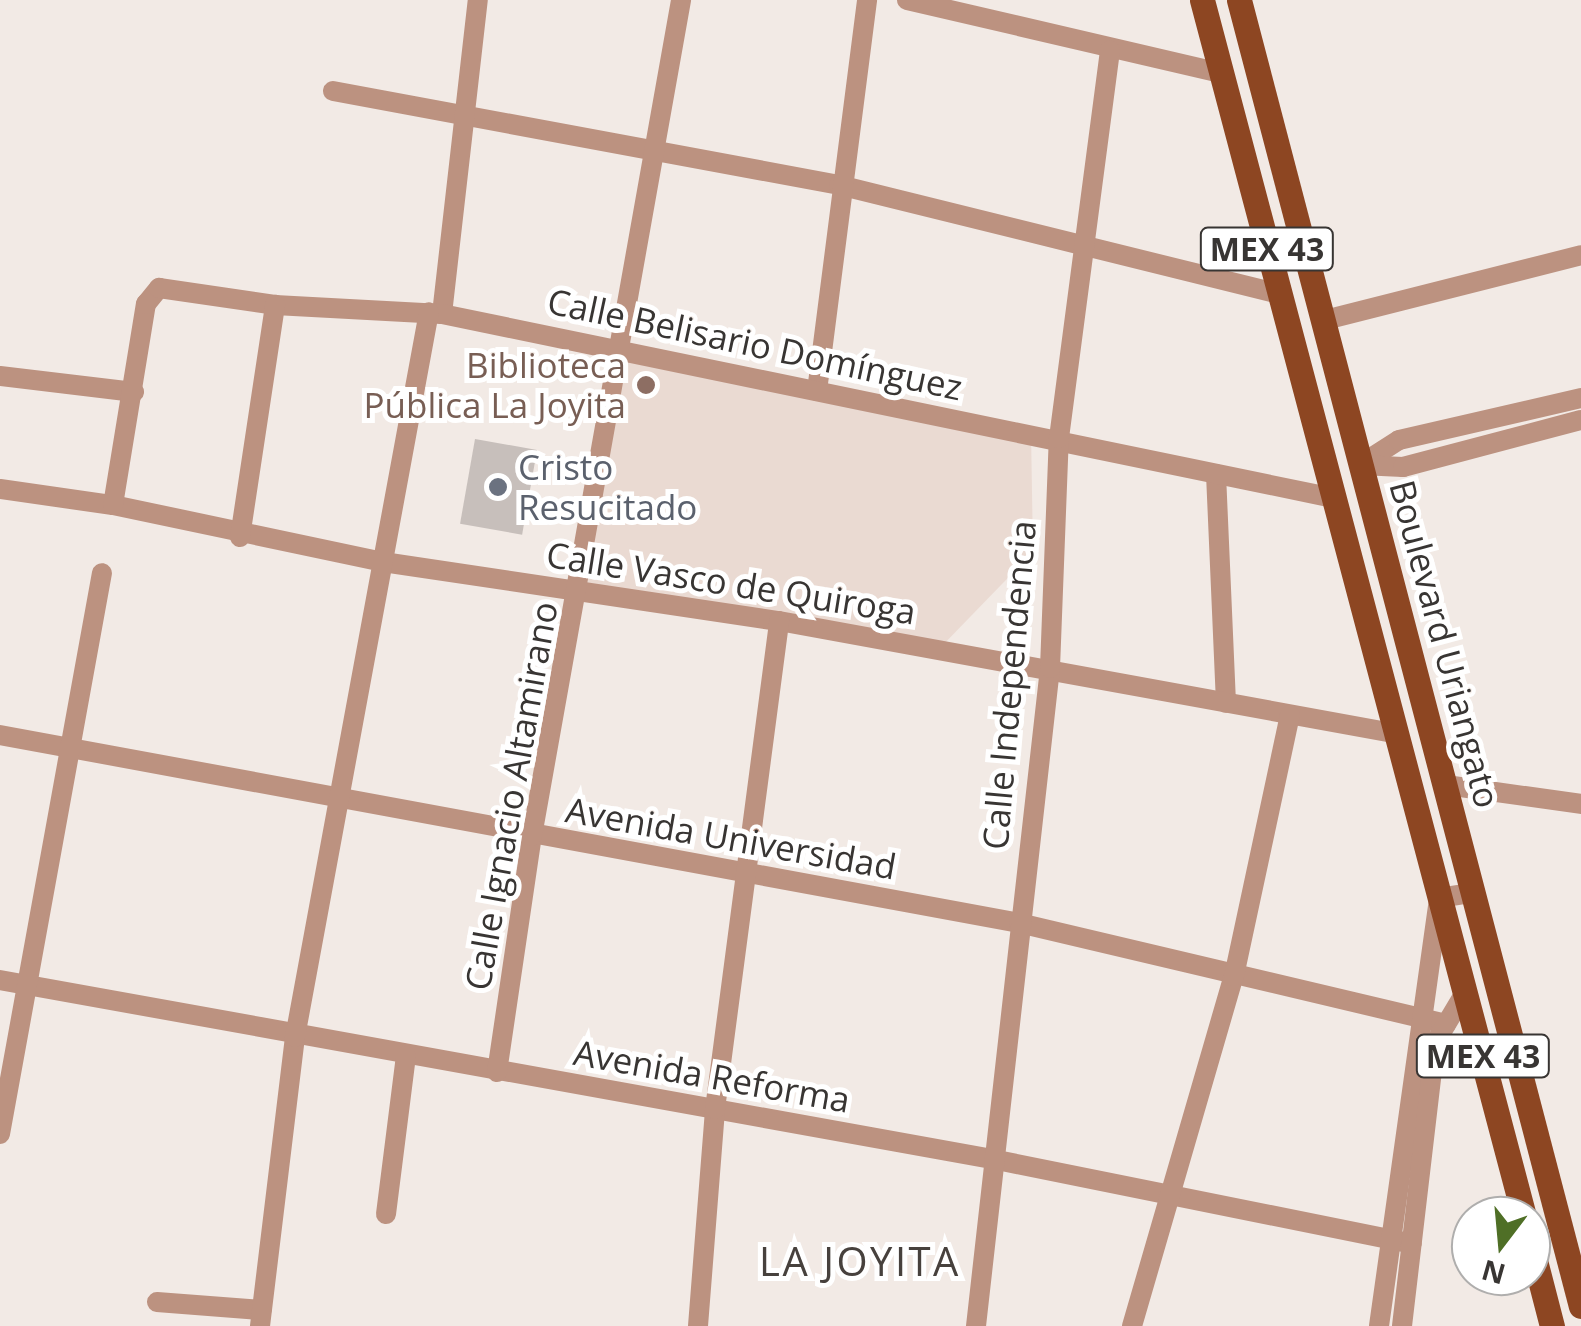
<!DOCTYPE html>
<html>
<head>
<meta charset="utf-8">
<style>
	body { margin:0 }
	#map { position:relative; width:1581px; height:1326px; overflow:hidden; background:#f2eae5; font-family:"Open Sans",sans-serif }
	div>[style] { position:absolute }
	.built>* { inset:0; background:#eadad2 }
	.building>* { inset:0; background:#c7bfbb; transform-origin:0 0 }
	.minor>* { height:20px; margin:-10px; padding:0 10px; transform-origin:10px; border-radius:10px; background:#bc9280 }
	.major>* { height:25px; margin:-12.5px; padding:0 12.5px; transform-origin:12.5px; border-radius:12.5px; background:#8d4622 }
	.dots>* { width:28px; height:28px; translate:-50% -50%; box-sizing:border-box; border:5px solid #fff; border-radius:50% }
	span { translate:-50% -50%; white-space:nowrap; text-align:center; line-height:1.15; -webkit-text-stroke:10px #fff; paint-order:stroke }
	.shield-label span { padding:2px 8px; background:#fff; border:2px solid; border-radius:8px; -webkit-text-stroke-width:0 }
	.shield-label { font-size:32px; color:#383533; font-weight:700 }
	.street-label { font-size:35px; color:#383533 }
	.education-label { font-size:35px; color:#785e54 }
	.right { translate:-100% -50%; text-align:right }
	.worship-label { font-size:35px; color:#5b616d }
	.left { translate:0 -50%; text-align:left }
	.quarter-label { font-size:40px; color:#47413d; letter-spacing:2.5px }
	.north { position:absolute; left:1451px; top:1196px; width:100px; height:100px; box-sizing:border-box; background:#fff; border:2px solid #afaead; border-radius:50%; rotate:196deg; font-size:28px; font-weight:700; line-height:40px; text-align:center; color:#383533 }
	.north::after { content:''; display:block; margin:auto; width:35px; height:45px; background:#4f6f26; clip-path:polygon(50% 0,100% 100%,50% 72%,0 100%) }
</style>
</head>
<body>
<div id="map">
	<div class="built">
		<div style="clip-path:polygon(620px 348px,1031px 432px,1033px 552px,939px 649px,580px 592px)"></div>
	</div>
	<div class="building">
		<div style="left:475px;top:439px;width:63px;height:86px;rotate:10deg"></div>
	</div>
	<div class="minor">
		<div style="left:907px;top:0;width:322px;rotate:13.1deg"></div>
		<div style="left:333px;top:91px;width:515px;rotate:10.52deg"></div>
		<div style="left:839px;top:185px;width:453px;rotate:13.9deg"></div>
		<div style="left:442px;top:314px;width:316px;rotate:-83.5deg"></div>
		<div style="left:1325px;top:320px;width:264px;rotate:-14.2deg"></div>
		<div style="left:0;top:376px;width:135px;rotate:6.8deg"></div>
		<div style="left:817px;top:391px;width:394px;rotate:-82.7deg"></div>
		<div style="left:1360px;top:465px;width:46px;rotate:-32.7deg"></div>
		<div style="left:1399px;top:440px;width:187px;rotate:-13deg"></div>
		<div style="left:1360px;top:465px;width:43px;rotate:2.7deg"></div>
		<div style="left:1403px;top:467px;width:184px;rotate:-14.8deg"></div>
		<div style="left:1216px;top:474px;width:229px;rotate:87.5deg"></div>
		<div style="left:0;top:489px;width:114px;rotate:8.1deg"></div>
		<div style="left:113px;top:505px;width:276px;rotate:11.9deg"></div>
		<div style="left:383px;top:562px;width:400px;rotate:8.5deg"></div>
		<div style="left:779px;top:621px;width:624px;rotate:10.34deg"></div>
		<div style="left:113px;top:505px;width:204px;rotate:-80.7deg"></div>
		<div style="left:146px;top:304px;width:21px;rotate:-51deg"></div>
		<div style="left:159px;top:288px;width:117px;rotate:8.3deg"></div>
		<div style="left:275px;top:305px;width:167px;rotate:3.1deg"></div>
		<div style="left:442px;top:314px;width:911px;rotate:11.66deg"></div>
		<div style="left:240px;top:537px;width:235px;rotate:-81.4deg"></div>
		<div style="left:0;top:735px;width:1036px;rotate:10.45deg"></div>
		<div style="left:1019px;top:923px;width:439px;rotate:13.3deg"></div>
		<div style="left:1446px;top:785px;width:136px;rotate:8deg"></div>
		<div style="left:0;top:980px;width:1013px;rotate:10.23deg"></div>
		<div style="left:997px;top:1160px;width:423px;rotate:11.4deg"></div>
		<div style="left:497px;top:1072px;width:239px;rotate:-81.6deg"></div>
		<div style="left:532px;top:836px;width:849px;rotate:-79.89deg"></div>
		<div style="left:0;top:1134px;width:570px;rotate:-79.7deg"></div>
		<div style="left:386px;top:1214px;width:159px;rotate:-82.8deg"></div>
		<div style="left:157px;top:1302px;width:105px;rotate:4.4deg"></div>
		<div style="left:260px;top:1326px;width:291px;rotate:-83.1deg"></div>
		<div style="left:295px;top:1037px;width:737px;rotate:-79.53deg"></div>
		<div style="left:698px;top:1326px;width:218px;rotate:-85.5deg"></div>
		<div style="left:715px;top:1109px;width:492px;rotate:-82.5deg"></div>
		<div style="left:976px;top:1326px;width:662px;rotate:-83.58deg"></div>
		<div style="left:1050px;top:668px;width:230px;rotate:-87.8deg"></div>
		<div style="left:1059px;top:438px;width:391px;rotate:-82.5deg"></div>
		<div style="left:1132px;top:1326px;width:365px;rotate:-73.8deg"></div>
		<div style="left:1234px;top:976px;width:267px;rotate:-77.9deg"></div>
		<div style="left:1379px;top:1326px;width:432px;rotate:-82deg"></div>
		<div style="left:1439px;top:898px;width:36px;rotate:-9deg"></div>
		<div style="left:1402px;top:1326px;width:285px;rotate:-83.3deg"></div>
		<div style="left:1435px;top:1043px;width:61px;rotate:-59.2deg"></div>
	</div>
	<div class="major">
		<div style="left:1202px;top:0;width:1258px;rotate:75.17deg"></div>
		<div style="left:1239px;top:0;width:1350px;rotate:75.33deg"></div>
		<div style="left:1531px;top:1245px;width:84px;rotate:75.5deg"></div>
	</div>
	<div class="dots">
		<div style="left:646px;top:385px;background:#8d6e63"></div>
		<div style="left:498px;top:487px;background:#6b7280"></div>
	</div>
	<div class="shield-label">
		<span style="left:1267px;top:249px">MEX 43</span>
		<span style="left:1483px;top:1056px">MEX 43</span>
	</div>
	<div class="street-label">
		<span style="left:755px;top:344px;rotate:12deg">Calle Belisario Domínguez</span>
		<span style="left:731px;top:583px;rotate:9deg">Calle Vasco de Quiroga</span>
		<span style="left:1445px;top:644px;rotate:75deg">Boulevard Uriangato</span>
		<span style="left:1009px;top:685px;rotate:-85deg">Calle Independencia</span>
		<span style="left:511px;top:796px;rotate:-80deg">Calle Ignacio Altamirano</span>
		<span style="left:731px;top:838px;rotate:10deg">Avenida Universidad</span>
		<span style="left:712px;top:1076px;rotate:10deg">Avenida Reforma</span>
	</div>
	<div class="education-label">
		<span class="right" style="left:626px;top:385px">Biblioteca<br>Pública La Joyita</span>
	</div>
	<div class="worship-label">
		<span class="left" style="left:518px;top:487px">Cristo<br>Resucitado</span>
	</div>
	<div class="quarter-label">
		<span style="left:860px;top:1261px">LA JOYITA</span>
	</div>
	<div class="north">N</div>
</div>
</body>
</html>
